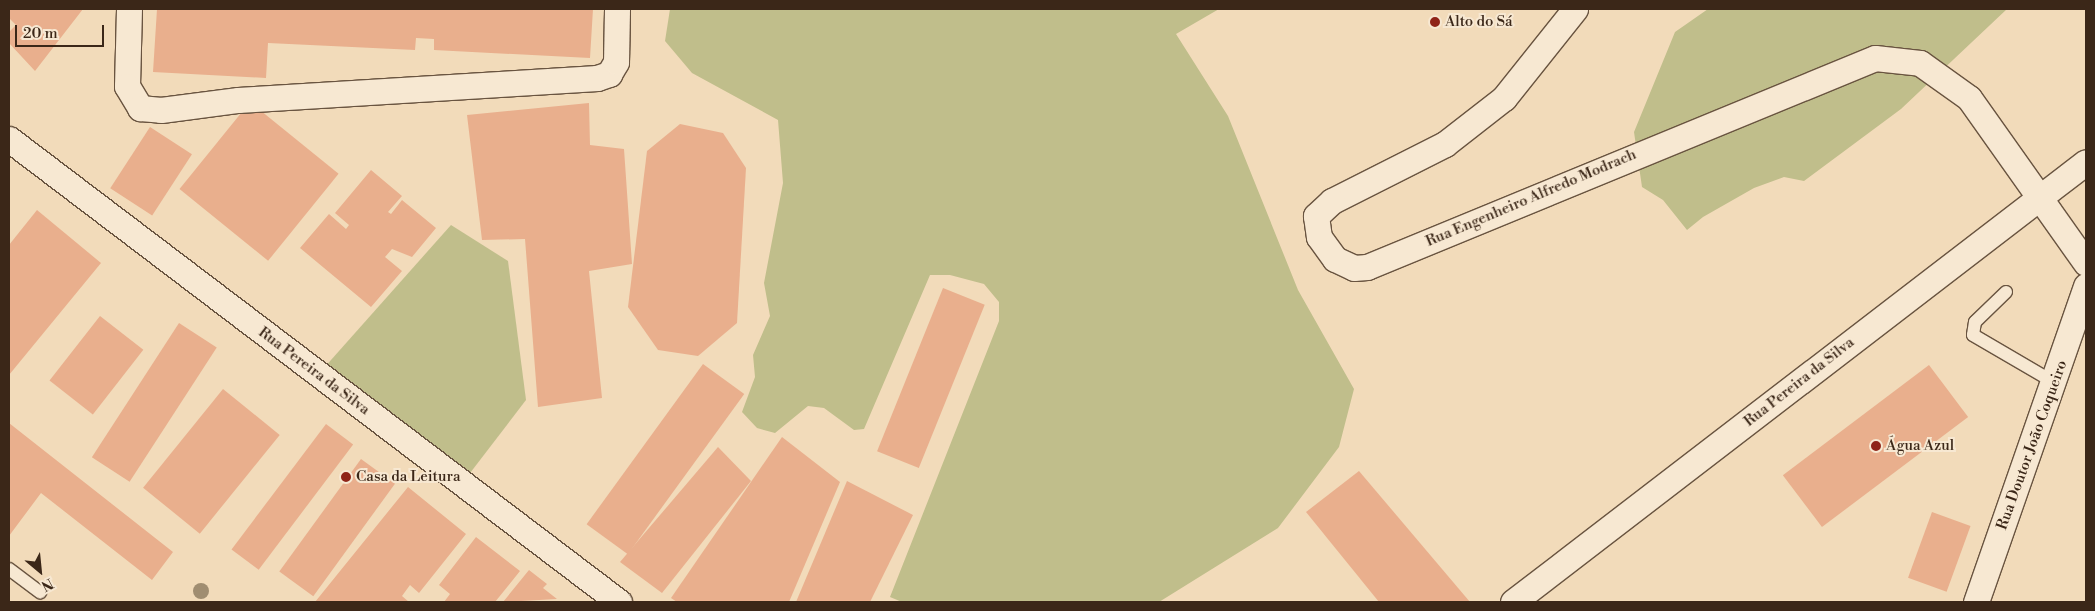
<!DOCTYPE html>
<html>
<head>
<meta charset="utf-8">
<style>
	body { margin:0 }
	#map { position:relative; width:2095px; height:611px; overflow:hidden; background:#f2dbba; font-family:"Libre Bodoni",serif }
	div>[style] { position:absolute }
	.green>* { inset:0; background:#c0be8b }
	.building>* { inset:0; background:#e9af8d; transform-origin:0 0 }
	.roads { filter:drop-shadow(1px 0 #695440) drop-shadow(-1px 0 #695440) drop-shadow(0 1px #695440) drop-shadow(0 -1px #695440) }
	.lane>* { height:12px; margin:-6px; padding:0 6px; transform-origin:6px; border-radius:6px; background:#f7e8d2 }
	.street>* { height:25px; margin:-12.5px; padding:0 12.5px; transform-origin:12.5px; border-radius:12.5px; background:#f7e8d2 }
	.trees>* { width:16px; height:16px; margin:-8px; border-radius:50%; background:#a08d71 }
	.dots>* { width:14px; height:14px; translate:-50% -50%; box-sizing:border-box; border:2px solid #f7e8d2; border-radius:50% }
	span { translate:-50% -50%; white-space:nowrap; text-align:center; line-height:1.15; -webkit-text-stroke:4px #f7e8d2; paint-order:stroke }
	.poi-label { font-size:15px; color:#3b2718 }
	.left { translate:0 -50%; text-align:left }
	.street-label { font-size:15px; color:#3b2718 }
	.frame { position:absolute; inset:0; border:10px solid #3b2718; pointer-events:none }
	.north { position:absolute; left:15px; top:546px; width:50px; height:50px; -webkit-text-stroke:4px #f7e8d2; paint-order:stroke; rotate:152deg; font-size:14px; font-weight:700; line-height:20px; text-align:center; color:#3b2718 }
	.north::after { content:''; display:block; margin:auto; width:18px; height:22px; background:#3b2718; clip-path:polygon(50% 0,100% 100%,50% 72%,0 100%) }
	.scale { position:absolute; left:15px; top:25px; width:89px; height:22px; box-sizing:border-box; border:2px solid #3b2718; border-top:0; padding-left:6px; font-size:15px; line-height:18px; white-space:nowrap; color:#3b2718; -webkit-text-stroke:4px #f7e8d2; paint-order:stroke }
</style>
</head>
<body>
<div id="map">
	<div class="green">
		<div style="clip-path:polygon(670px 9px,1219px 9px,1176px 34px,1228px 116px,1298px 290px,1354px 389px,1339px 447px,1278px 528px,1159px 602px,902px 602px,890px 597px,999px 321px,999px 302px,984px 284px,950px 275px,930px 275px,864px 429px,854px 430px,824px 408px,808px 406px,775px 433px,757px 428px,742px 412px,755px 377px,753px 355px,770px 316px,764px 283px,783px 183px,778px 120px,692px 73px,665px 41px)"></div>
		<div style="clip-path:polygon(1708px 9px,2007px 9px,1901px 109px,1804px 181px,1784px 177px,1754px 188px,1703px 217px,1687px 230px,1663px 200px,1642px 187px,1634px 132px,1675px 32px)"></div>
		<div style="clip-path:polygon(451px 225px,508px 261px,526px 400px,467px 477px,323px 369px)"></div>
	</div>
	<div class="building">
		<div style="clip-path:polygon(9px 9px,83px 9px,35px 71px,9px 43px,9px 32px,16px 25px,9px 18px)"></div>
		<div style="clip-path:polygon(157px 9px,593px 9px,590px 58px,434px 50px,434px 39px,416px 38px,415px 50px,268px 43px,266px 78px,153px 72px)"></div>
		<div style="left:250px;top:102px;width:114px;height:112px;rotate:39deg"></div>
		<div style="clip-path:polygon(589px 103px,590px 145px,624px 149px,632px 264px,589px 271px,602px 398px,538px 407px,525px 239px,482px 240px,467px 115px)"></div>
		<div style="clip-path:polygon(680px 124px,723px 133px,746px 168px,737px 323px,698px 356px,658px 350px,628px 307px,647px 151px)"></div>
		<div style="left:150px;top:127px;width:50px;height:73px;rotate:33deg"></div>
		<div style="clip-path:polygon(371px 170px,402px 196px,388px 212px,391px 214px,402px 200px,436px 228px,412px 257px,392px 249px,385px 257px,402px 271px,371px 307px,300px 248px,329px 214px,346px 229px,349px 225px,335px 213px)"></div>
		<div style="clip-path:polygon(37px 210px,101px 263px,9px 375px,9px 245px)"></div>
		<div style="left:943px;top:288px;width:45px;height:176px;rotate:22deg"></div>
		<div style="left:100px;top:316px;width:55px;height:82px;rotate:38deg"></div>
		<div style="left:179px;top:323px;width:45px;height:160px;rotate:33deg"></div>
		<div style="left:703px;top:364px;width:51px;height:198px;rotate:36deg"></div>
		<div style="left:1929px;top:365px;width:65px;height:183px;rotate:53deg"></div>
		<div style="left:223px;top:389px;width:73px;height:127px;rotate:39deg"></div>
		<div style="clip-path:polygon(9px 423px,173px 552px,152px 580px,41px 493px,9px 536px)"></div>
		<div style="left:326px;top:424px;width:34px;height:157px;rotate:37deg"></div>
		<div style="clip-path:polygon(782px 437px,840px 482px,789px 602px,677px 602px,671px 598px)"></div>
		<div style="clip-path:polygon(718px 447px,751px 481px,662px 593px,620px 562px)"></div>
		<div style="left:361px;top:459px;width:42px;height:139px;rotate:36deg"></div>
		<div style="clip-path:polygon(1359px 471px,1470px 602px,1379px 602px,1306px 512px)"></div>
		<div style="clip-path:polygon(847px 481px,913px 515px,870px 602px,796px 602px)"></div>
		<div style="clip-path:polygon(408px 487px,466px 534px,419px 593px,410px 585px,402px 596px,409px 602px,315px 602px)"></div>
		<div style="left:1932px;top:512px;width:41px;height:70px;rotate:20deg"></div>
		<div style="clip-path:polygon(476px 537px,520px 571px,495px 602px,444px 602px,450px 594px,439px 585px)"></div>
		<div style="clip-path:polygon(529px 570px,547px 584px,543px 588px,557px 599px,503px 602px)"></div>
	</div>
	<div class="roads">
		<div class="lane">
			<div style="left:2006px;top:292px;width:43px;rotate:135.9deg"></div>
			<div style="left:1975px;top:322px;width:13px;rotate:99deg"></div>
			<div style="left:1973px;top:335px;width:95px;rotate:30.3deg"></div>
			<div style="left:9px;top:569px;width:39px;rotate:37deg"></div>
		</div>
		<div class="street">
			<div style="left:129px;top:9px;width:77px;rotate:91.5deg"></div>
			<div style="left:127px;top:86px;width:26px;rotate:59deg"></div>
			<div style="left:140px;top:108px;width:21px;rotate:5deg"></div>
			<div style="left:161px;top:110px;width:78px;rotate:-7.4deg"></div>
			<div style="left:238px;top:100px;width:360px;rotate:-3.5deg"></div>
			<div style="left:597px;top:78px;width:13px;rotate:-18deg"></div>
			<div style="left:609px;top:74px;width:14px;rotate:-60deg"></div>
			<div style="left:616px;top:62px;width:53px;rotate:-88.9deg"></div>
			<div style="left:1575px;top:9px;width:114px;rotate:128.6deg"></div>
			<div style="left:1504px;top:98px;width:75px;rotate:142.1deg"></div>
			<div style="left:1445px;top:144px;width:127px;rotate:153.2deg"></div>
			<div style="left:1332px;top:201px;width:22px;rotate:137deg"></div>
			<div style="left:1316px;top:216px;width:21px;rotate:82deg"></div>
			<div style="left:1319px;top:237px;width:27px;rotate:54deg"></div>
			<div style="left:1335px;top:259px;width:21px;rotate:25deg"></div>
			<div style="left:1354px;top:268px;width:13px;rotate:-4deg"></div>
			<div style="left:1367px;top:267px;width:549px;rotate:-22.36deg"></div>
			<div style="left:1875px;top:58px;width:45px;rotate:6.3deg"></div>
			<div style="left:1920px;top:63px;width:60px;rotate:35.5deg"></div>
			<div style="left:1969px;top:98px;width:202px;rotate:54.7deg"></div>
			<div style="left:9px;top:139px;width:766px;rotate:37.2deg"></div>
			<div style="left:1513px;top:602px;width:722px;rotate:-37.52deg"></div>
			<div style="left:1976px;top:602px;width:335px;rotate:-70.8deg"></div>
		</div>
	</div>
	<div class="trees">
		<div style="left:201px;top:591px"></div>
	</div>
	<div class="dots">
		<div style="left:1435px;top:22px;background:#8f2418"></div>
		<div style="left:1876px;top:446px;background:#8f2418"></div>
		<div style="left:346px;top:477px;background:#8f2418"></div>
	</div>
	<div class="poi-label">
		<span class="left" style="left:1445px;top:22px">Alto do Sá</span>
		<span class="left" style="left:1886px;top:446px">Água Azul</span>
		<span class="left" style="left:356px;top:477px">Casa da Leitura</span>
	</div>
	<div class="street-label">
		<span style="left:1531px;top:198px;rotate:-23deg">Rua Engenheiro Alfredo Modrach</span>
		<span style="left:314px;top:371px;rotate:37deg">Rua Pereira da Silva</span>
		<span style="left:1799px;top:382px;rotate:-38deg">Rua Pereira da Silva</span>
		<span style="left:2032px;top:445px;rotate:-70deg">Rua Doutor João Coqueiro</span>
	</div>
	<div class="frame"></div>
	<div class="north">N</div>
	<div class="scale">20 m</div>
</div>
</body>
</html>
